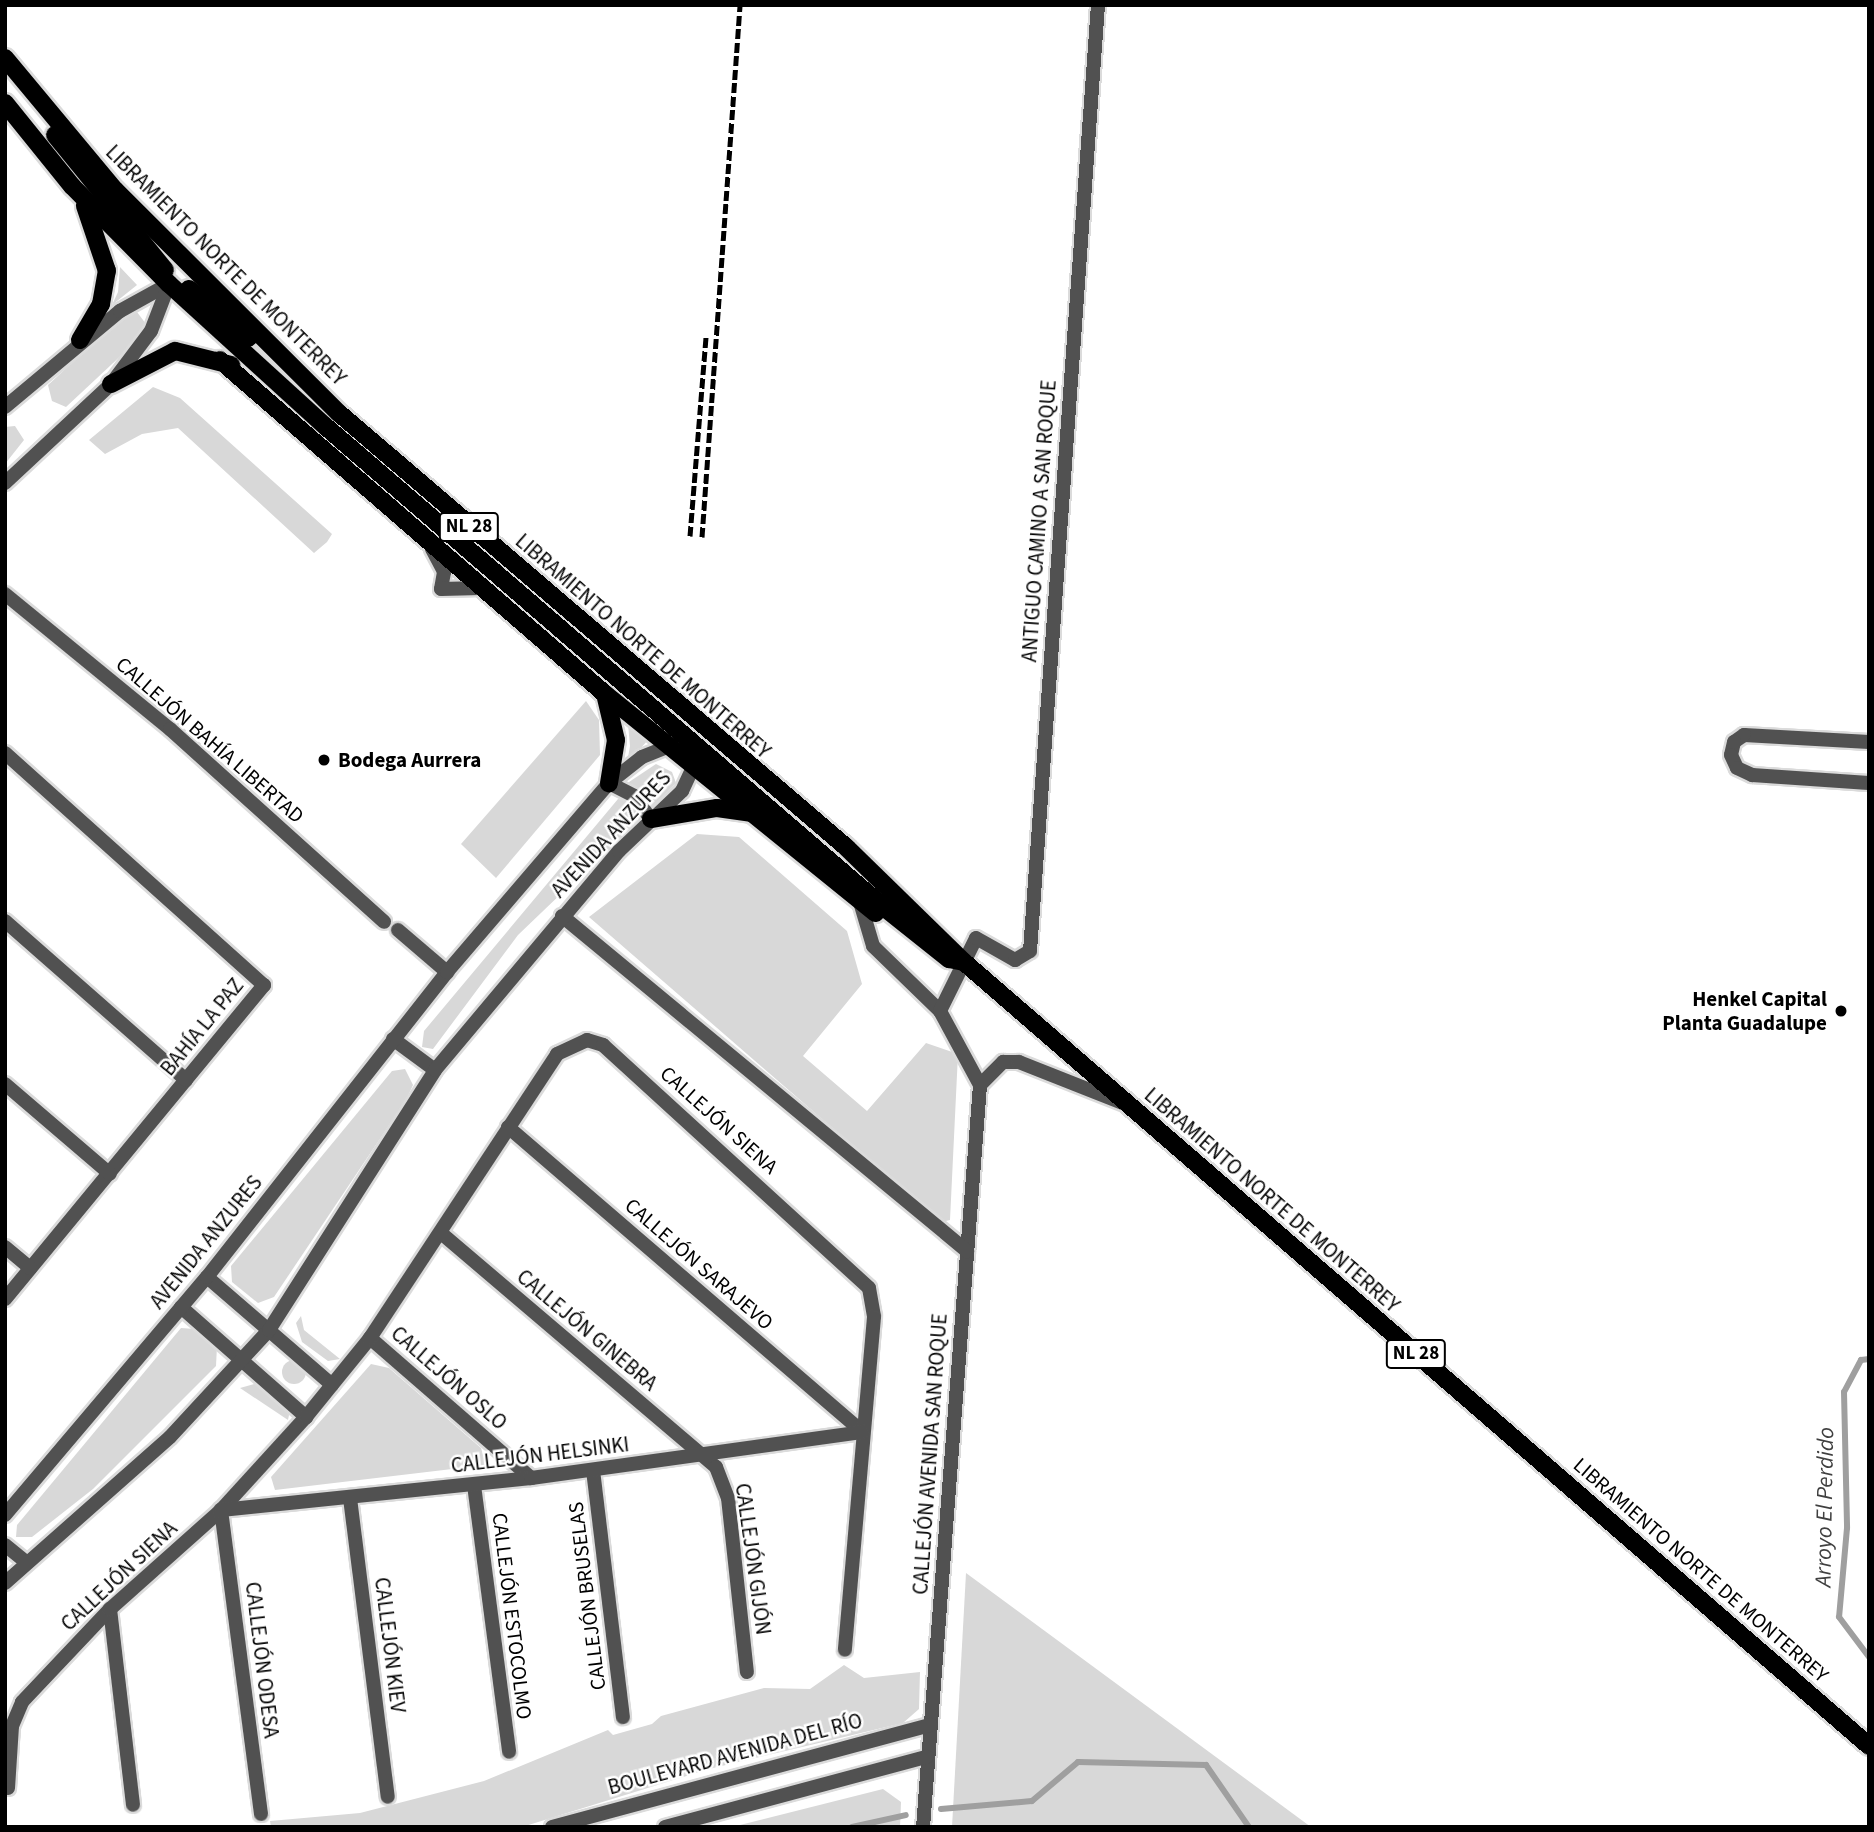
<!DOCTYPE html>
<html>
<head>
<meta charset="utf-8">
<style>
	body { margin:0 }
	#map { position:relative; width:1874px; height:1832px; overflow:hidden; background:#fff; font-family:"Source Sans 3",sans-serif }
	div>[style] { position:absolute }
	.green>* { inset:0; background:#d8d8d8 }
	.round { border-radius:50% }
	.stream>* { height:6px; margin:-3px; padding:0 3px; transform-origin:3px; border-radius:3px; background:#9f9f9f }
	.roads { filter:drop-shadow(2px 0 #dbdbdb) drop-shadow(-2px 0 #dbdbdb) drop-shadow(0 2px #dbdbdb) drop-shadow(0 -2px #dbdbdb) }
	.minor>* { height:14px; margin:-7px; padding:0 7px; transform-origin:7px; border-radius:7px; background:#515151 }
	.tertiary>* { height:14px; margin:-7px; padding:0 7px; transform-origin:7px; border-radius:7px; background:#515151 }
	.primary>* { height:18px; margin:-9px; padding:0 9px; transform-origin:9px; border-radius:9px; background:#000 }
	.rail>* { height:5px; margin-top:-2.5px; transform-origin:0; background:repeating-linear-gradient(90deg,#000 0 10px,transparent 0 13.5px) }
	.dots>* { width:19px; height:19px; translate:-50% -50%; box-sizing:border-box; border:4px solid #fff; border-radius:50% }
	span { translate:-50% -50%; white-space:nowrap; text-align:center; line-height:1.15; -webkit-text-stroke:5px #fff; paint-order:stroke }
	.shield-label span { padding:2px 5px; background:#fff; border:2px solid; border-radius:5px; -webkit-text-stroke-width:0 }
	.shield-label { font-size:19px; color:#000; font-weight:700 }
	.street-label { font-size:21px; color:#000 }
	.poi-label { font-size:21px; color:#000; font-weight:700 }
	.left { translate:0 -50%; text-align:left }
	.right { translate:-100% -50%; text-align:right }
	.water-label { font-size:23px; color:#404040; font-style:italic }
	.frame { position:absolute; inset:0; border:7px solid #000; pointer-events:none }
</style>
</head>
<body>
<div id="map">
	<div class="green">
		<div style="clip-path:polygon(120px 267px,137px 285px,112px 305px,118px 292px)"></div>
		<div style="clip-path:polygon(137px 312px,146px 324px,142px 336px,66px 407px,52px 401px,48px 385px,126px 313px)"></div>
		<div style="clip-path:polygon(153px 387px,180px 398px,332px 534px,327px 542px,314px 553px,178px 428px,142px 434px,105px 454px,89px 440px)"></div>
		<div style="clip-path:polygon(15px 426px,24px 440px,5px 464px,5px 427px)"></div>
		<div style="clip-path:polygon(586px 701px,599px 720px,600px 755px,496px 878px,461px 844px)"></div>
		<div style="clip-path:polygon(628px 724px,649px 739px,627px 763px,630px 746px)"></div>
		<div style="clip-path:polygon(656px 764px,672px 772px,676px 783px,651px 809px,643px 792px,626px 784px)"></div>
		<div style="clip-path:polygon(618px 799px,631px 801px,637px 821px,518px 935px,433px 1049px,422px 1047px,424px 1031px)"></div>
		<div style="clip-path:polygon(697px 834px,739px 837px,847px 931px,862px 984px,803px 1056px,867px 1111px,926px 1043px,958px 1054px,950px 1220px,941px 1222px,589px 917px)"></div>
		<div style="clip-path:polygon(405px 1069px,413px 1085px,406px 1100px,274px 1297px,258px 1303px,232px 1282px,231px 1266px,392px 1071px)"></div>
		<div style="clip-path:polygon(301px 1316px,304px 1330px,340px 1359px,328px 1361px,302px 1342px,296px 1323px)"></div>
		<div style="clip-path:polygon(181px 1328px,195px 1329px,217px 1346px,216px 1366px,93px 1489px,32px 1537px,16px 1537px,17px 1525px)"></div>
		<div class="round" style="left:282px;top:1360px;width:24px;height:24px"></div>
		<div style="clip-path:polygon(371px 1364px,389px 1368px,481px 1448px,486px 1465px,275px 1490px,271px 1477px)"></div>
		<div style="clip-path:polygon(258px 1383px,290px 1410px,288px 1420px,240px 1388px)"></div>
		<div style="clip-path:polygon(966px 1573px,1311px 1827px,952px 1827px)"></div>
		<div style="clip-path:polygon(844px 1665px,864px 1678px,920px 1672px,919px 1709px,903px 1723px,709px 1769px,522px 1827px,271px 1827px,270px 1821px,360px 1813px,484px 1781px,608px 1730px,613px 1735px,652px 1724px,661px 1716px,764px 1688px,810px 1689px)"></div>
		<div style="clip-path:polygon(883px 1789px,901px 1802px,900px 1827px,732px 1827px)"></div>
	</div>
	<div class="stream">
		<div style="left:1869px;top:1359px;width:8px;rotate:173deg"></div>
		<div style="left:1861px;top:1360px;width:36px;rotate:118deg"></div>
		<div style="left:1844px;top:1392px;width:136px;rotate:88.7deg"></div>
		<div style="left:1847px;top:1528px;width:89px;rotate:95.1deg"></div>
		<div style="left:1839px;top:1617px;width:50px;rotate:53.1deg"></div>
		<div style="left:941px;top:1809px;width:91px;rotate:-5deg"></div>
		<div style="left:1032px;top:1801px;width:60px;rotate:-40.3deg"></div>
		<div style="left:1078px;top:1762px;width:128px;rotate:1.3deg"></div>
		<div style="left:1206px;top:1765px;width:75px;rotate:55.3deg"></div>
		<div style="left:852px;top:1827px;width:55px;rotate:-12.5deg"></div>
	</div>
	<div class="roads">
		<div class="minor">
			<div style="left:432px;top:549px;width:26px;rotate:62deg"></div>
			<div style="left:444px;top:572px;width:17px;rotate:100deg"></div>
			<div style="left:441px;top:589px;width:40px;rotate:-1.4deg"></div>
			<div style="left:5px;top:594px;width:213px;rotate:39.3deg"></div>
			<div style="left:170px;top:729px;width:288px;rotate:42deg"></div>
			<div style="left:1869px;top:742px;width:125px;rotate:-176.8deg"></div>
			<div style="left:1744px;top:735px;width:12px;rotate:145deg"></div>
			<div style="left:1734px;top:742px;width:13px;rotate:103deg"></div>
			<div style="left:1731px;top:755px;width:14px;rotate:65deg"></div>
			<div style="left:1737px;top:768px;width:17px;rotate:25deg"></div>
			<div style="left:1752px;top:775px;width:117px;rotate:3.9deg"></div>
			<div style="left:5px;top:753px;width:348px;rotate:41.9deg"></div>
			<div style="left:264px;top:985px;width:407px;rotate:129.5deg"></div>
			<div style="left:860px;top:902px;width:46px;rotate:73.5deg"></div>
			<div style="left:873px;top:946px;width:93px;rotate:44.1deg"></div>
			<div style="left:940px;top:1011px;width:84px;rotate:61.6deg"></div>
			<div style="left:980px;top:1085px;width:744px;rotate:94.39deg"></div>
			<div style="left:562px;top:916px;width:526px;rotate:39.6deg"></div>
			<div style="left:5px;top:921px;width:241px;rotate:41.3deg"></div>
			<div style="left:398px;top:930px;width:65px;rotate:40.6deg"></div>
			<div style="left:940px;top:1011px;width:81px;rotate:-63.7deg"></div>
			<div style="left:976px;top:938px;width:45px;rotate:29.4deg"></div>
			<div style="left:1015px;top:960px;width:17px;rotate:-31deg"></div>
			<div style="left:1030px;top:951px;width:948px;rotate:-85.89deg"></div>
			<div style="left:5px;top:1084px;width:138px;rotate:40.6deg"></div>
			<div style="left:980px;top:1085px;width:33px;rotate:-45deg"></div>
			<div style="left:1003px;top:1062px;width:16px"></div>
			<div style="left:1019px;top:1062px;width:114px;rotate:21.6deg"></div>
			<div style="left:508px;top:1127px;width:467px;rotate:40.7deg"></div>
			<div style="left:441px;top:1233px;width:361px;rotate:40.4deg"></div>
			<div style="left:716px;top:1467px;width:33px;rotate:69deg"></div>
			<div style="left:728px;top:1498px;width:175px;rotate:83.8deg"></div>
			<div style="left:5px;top:1247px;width:33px;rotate:40deg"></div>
			<div style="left:207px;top:1277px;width:165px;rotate:40.8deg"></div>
			<div style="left:181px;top:1307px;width:167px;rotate:41.3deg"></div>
			<div style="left:370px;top:1338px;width:213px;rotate:41deg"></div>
			<div style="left:593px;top:1470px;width:249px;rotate:83.1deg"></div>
			<div style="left:474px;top:1485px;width:269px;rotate:82.5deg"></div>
			<div style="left:350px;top:1498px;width:301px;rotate:82.8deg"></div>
			<div style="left:110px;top:1609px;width:197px;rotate:83.3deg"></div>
			<div style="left:8px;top:1788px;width:62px;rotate:-86.3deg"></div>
			<div style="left:12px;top:1726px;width:26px;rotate:-67deg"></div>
			<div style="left:22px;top:1702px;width:128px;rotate:-46.6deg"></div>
			<div style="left:110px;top:1609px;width:149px;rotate:-41.7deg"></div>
			<div style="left:221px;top:1510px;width:126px;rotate:-47.6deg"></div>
			<div style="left:306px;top:1417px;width:102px;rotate:-51deg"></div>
			<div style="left:370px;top:1338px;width:340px;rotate:-56.6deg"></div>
			<div style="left:557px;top:1054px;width:33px;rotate:-25deg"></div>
			<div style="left:587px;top:1040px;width:17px;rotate:17deg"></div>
			<div style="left:603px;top:1045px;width:360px;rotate:42.4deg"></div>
			<div style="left:869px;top:1288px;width:29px;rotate:80deg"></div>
			<div style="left:874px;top:1317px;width:334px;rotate:95deg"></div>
			<div style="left:261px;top:1814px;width:307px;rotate:-97.5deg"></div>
			<div style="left:221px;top:1510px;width:312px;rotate:-5.9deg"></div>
			<div style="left:531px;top:1478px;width:334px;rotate:-7.9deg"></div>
			<div style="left:552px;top:1827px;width:392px;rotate:-15.1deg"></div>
			<div style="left:665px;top:1827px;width:271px;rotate:-15deg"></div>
		</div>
		<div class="tertiary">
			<div style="left:5px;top:407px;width:150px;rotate:-39.9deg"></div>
			<div style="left:120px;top:311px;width:56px;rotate:-28.9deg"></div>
			<div style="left:5px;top:483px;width:145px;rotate:-43deg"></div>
			<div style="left:111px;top:384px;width:66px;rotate:-53deg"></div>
			<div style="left:151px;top:331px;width:50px;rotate:-69deg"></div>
			<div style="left:609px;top:783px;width:28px;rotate:27deg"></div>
			<div style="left:634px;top:796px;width:29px;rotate:54deg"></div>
			<div style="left:393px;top:1039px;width:52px;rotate:36.4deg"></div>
			<div style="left:5px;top:1515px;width:312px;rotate:-49.7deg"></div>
			<div style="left:207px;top:1277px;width:388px;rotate:-51.8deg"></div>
			<div style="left:447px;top:972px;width:249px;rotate:-49.4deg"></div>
			<div style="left:609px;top:783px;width:42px;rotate:-38.2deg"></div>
			<div style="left:642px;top:757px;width:37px;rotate:-22deg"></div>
			<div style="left:5px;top:1545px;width:28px;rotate:39deg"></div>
			<div style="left:5px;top:1583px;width:220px;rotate:-41.5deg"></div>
			<div style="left:170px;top:1437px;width:146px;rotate:-47.2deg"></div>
			<div style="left:269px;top:1330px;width:308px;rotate:-57.4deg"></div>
			<div style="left:435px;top:1070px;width:286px;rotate:-50deg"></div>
			<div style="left:619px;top:851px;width:87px;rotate:-43.6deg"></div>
			<div style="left:682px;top:791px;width:35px;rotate:-65deg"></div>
		</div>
		<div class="primary">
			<div style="left:5px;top:58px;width:172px;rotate:50.2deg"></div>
			<div style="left:115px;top:190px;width:317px;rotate:44.9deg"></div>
			<div style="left:340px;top:414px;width:666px;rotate:40.55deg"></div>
			<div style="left:846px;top:847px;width:165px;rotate:44.3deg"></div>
			<div style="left:964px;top:962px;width:1197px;rotate:40.9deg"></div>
			<div style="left:5px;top:103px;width:107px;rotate:51.1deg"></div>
			<div style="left:72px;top:186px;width:138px;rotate:45.3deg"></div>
			<div style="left:169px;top:284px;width:211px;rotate:42.3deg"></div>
			<div style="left:325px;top:426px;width:734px;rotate:40.75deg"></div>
			<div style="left:881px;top:905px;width:87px;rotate:38.5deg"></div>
			<div style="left:949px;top:959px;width:15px;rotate:11deg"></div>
			<div style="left:55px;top:135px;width:174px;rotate:50.8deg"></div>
			<div style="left:189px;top:289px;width:77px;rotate:39.2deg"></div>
			<div style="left:80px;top:340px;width:42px;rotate:-59.7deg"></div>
			<div style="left:101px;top:304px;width:34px;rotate:-80deg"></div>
			<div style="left:107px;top:271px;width:69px;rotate:-108.7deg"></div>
			<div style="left:220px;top:360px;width:510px;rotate:40.94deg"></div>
			<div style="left:605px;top:694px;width:348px;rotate:39deg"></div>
			<div style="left:111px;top:384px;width:72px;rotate:-27.3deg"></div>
			<div style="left:175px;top:351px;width:58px;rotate:14deg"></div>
			<div style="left:605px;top:694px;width:47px;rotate:76.6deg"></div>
			<div style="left:616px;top:740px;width:44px;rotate:99.2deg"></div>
			<div style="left:651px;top:819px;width:67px;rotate:-9.5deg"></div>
			<div style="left:717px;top:808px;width:34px;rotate:8deg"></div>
		</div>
	</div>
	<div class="rail">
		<div style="left:690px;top:536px;width:202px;rotate:-85.4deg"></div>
		<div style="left:702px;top:537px;width:533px;rotate:-85.91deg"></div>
	</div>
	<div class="dots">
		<div style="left:324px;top:760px;background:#000"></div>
		<div style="left:1841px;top:1011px;background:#000"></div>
	</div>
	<div class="shield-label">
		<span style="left:469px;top:527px">NL 28</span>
		<span style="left:1416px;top:1354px">NL 28</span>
	</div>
	<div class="street-label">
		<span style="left:226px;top:265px;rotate:45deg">LIBRAMIENTO NORTE DE MONTERREY</span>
		<span style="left:1039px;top:521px;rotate:-86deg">ANTIGUO CAMINO A SAN ROQUE</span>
		<span style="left:643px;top:646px;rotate:41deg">LIBRAMIENTO NORTE DE MONTERREY</span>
		<span style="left:210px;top:740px;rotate:41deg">CALLEJÓN BAHÍA LIBERTAD</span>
		<span style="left:611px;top:834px;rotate:-47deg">AVENIDA ANZURES</span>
		<span style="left:202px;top:1027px;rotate:-51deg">BAHÍA LA PAZ</span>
		<span style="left:719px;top:1120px;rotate:42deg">CALLEJÓN SIENA</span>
		<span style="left:1272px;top:1200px;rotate:41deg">LIBRAMIENTO NORTE DE MONTERREY</span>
		<span style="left:206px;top:1242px;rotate:-51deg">AVENIDA ANZURES</span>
		<span style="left:699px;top:1264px;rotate:41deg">CALLEJÓN SARAJEVO</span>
		<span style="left:587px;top:1330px;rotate:40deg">CALLEJÓN GINEBRA</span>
		<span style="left:449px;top:1378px;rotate:41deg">CALLEJÓN OSLO</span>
		<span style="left:930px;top:1454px;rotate:-86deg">CALLEJÓN AVENIDA SAN ROQUE</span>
		<span style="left:540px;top:1455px;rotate:-7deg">CALLEJÓN HELSINKI</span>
		<span style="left:753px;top:1559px;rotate:82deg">CALLEJÓN GIJÓN</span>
		<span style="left:1701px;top:1570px;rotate:41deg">LIBRAMIENTO NORTE DE MONTERREY</span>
		<span style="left:119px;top:1576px;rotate:-43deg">CALLEJÓN SIENA</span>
		<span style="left:587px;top:1596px;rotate:-97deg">CALLEJÓN BRUSELAS</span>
		<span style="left:512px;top:1616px;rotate:83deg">CALLEJÓN ESTOCOLMO</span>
		<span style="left:390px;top:1645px;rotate:83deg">CALLEJÓN KIEV</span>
		<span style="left:262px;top:1660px;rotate:83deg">CALLEJÓN ODESA</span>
		<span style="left:735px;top:1754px;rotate:-15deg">BOULEVARD AVENIDA DEL RÍO</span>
	</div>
	<div class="poi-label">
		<span class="left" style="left:338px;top:760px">Bodega Aurrera</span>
		<span class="right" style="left:1827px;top:1011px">Henkel Capital<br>Planta Guadalupe</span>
	</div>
	<div class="water-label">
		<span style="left:1825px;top:1507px;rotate:-89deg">Arroyo El Perdido</span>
	</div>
	<div class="frame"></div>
</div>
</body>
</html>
